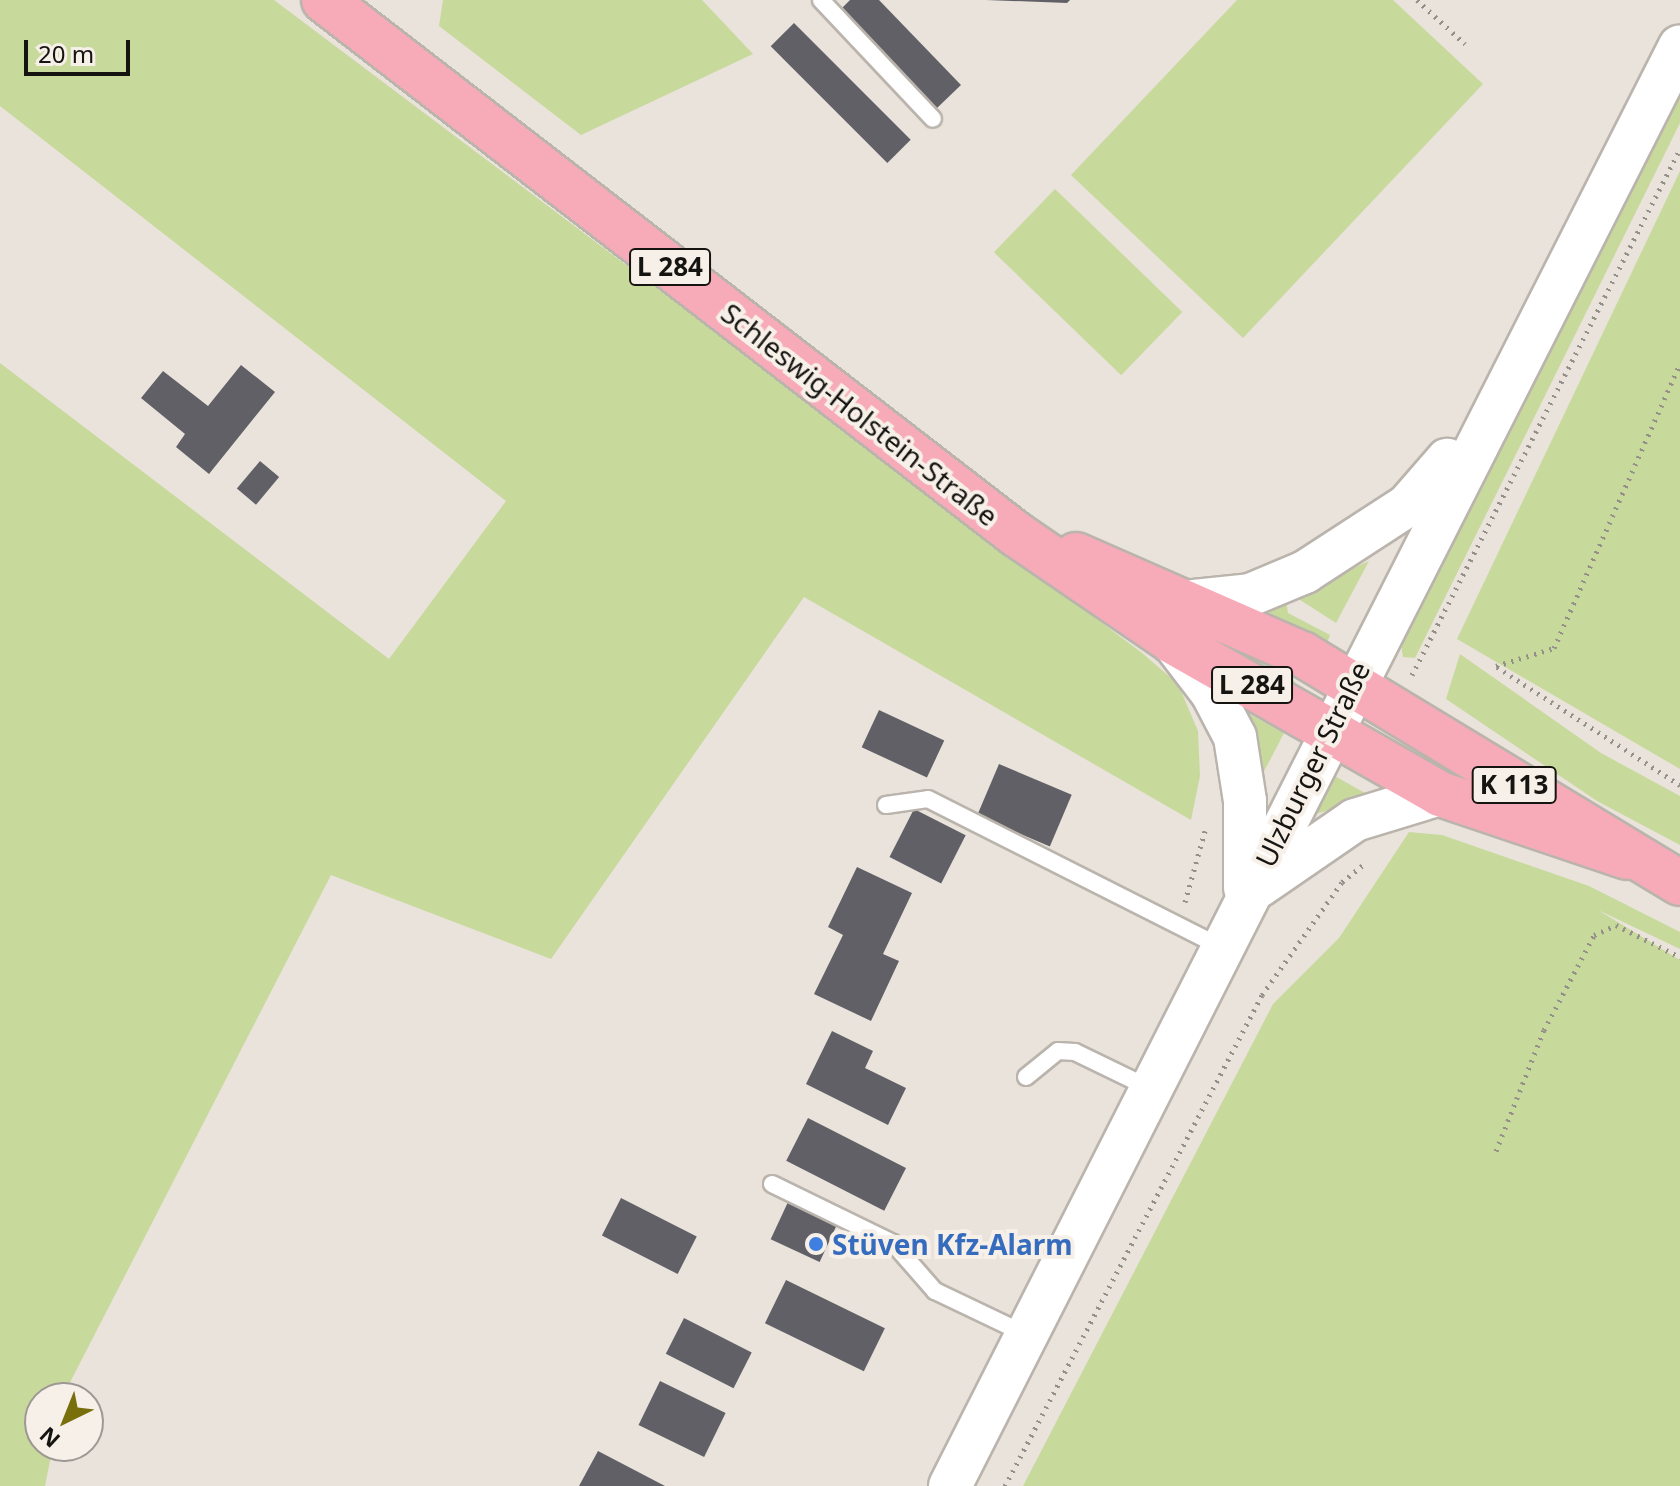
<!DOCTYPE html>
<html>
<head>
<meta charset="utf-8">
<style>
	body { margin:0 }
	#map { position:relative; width:1680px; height:1486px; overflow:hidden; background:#e9e3db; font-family:"Noto Sans",sans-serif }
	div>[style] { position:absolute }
	.green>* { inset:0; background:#c8d99c; transform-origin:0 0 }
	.building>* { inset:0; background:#616067; transform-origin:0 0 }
	.path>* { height:5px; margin-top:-2.5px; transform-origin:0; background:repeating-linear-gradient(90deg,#948f89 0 2px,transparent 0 8px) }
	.roads { filter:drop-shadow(2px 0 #bab4ad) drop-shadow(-2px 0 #bab4ad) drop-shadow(0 2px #bab4ad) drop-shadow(0 -2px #bab4ad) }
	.lane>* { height:16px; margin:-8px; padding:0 8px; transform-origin:8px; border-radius:8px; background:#fff }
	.secondary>* { height:42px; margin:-21px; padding:0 21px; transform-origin:21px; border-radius:21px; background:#fff }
	.primary>* { height:44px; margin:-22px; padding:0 22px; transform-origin:22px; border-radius:22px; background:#f7abb8 }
	.dots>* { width:22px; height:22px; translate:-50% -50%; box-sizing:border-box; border:4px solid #f7f0e9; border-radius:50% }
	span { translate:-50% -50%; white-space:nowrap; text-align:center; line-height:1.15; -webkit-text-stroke:8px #f7f0e9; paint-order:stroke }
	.shield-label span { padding:2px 6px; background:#f7f0e9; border:2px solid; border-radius:6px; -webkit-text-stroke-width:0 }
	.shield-label { font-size:26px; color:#161411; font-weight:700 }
	.street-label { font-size:28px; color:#161411 }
	.shop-label { font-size:28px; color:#366cbe; font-weight:700 }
	.left { translate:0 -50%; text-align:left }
	.north { position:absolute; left:24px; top:1382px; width:80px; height:80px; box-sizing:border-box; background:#f7f0e9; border:2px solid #9d9893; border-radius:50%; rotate:223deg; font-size:22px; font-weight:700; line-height:32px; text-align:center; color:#161411 }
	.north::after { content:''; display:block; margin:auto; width:28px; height:36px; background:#796e0c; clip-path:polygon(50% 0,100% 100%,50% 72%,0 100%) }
	.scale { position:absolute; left:24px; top:40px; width:106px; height:36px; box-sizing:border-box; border:4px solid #161411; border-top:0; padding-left:10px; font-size:24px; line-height:28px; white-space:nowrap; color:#161411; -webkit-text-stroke:6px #f7f0e9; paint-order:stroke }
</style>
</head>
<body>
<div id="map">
	<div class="green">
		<div style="clip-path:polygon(0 0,274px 0,1142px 653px,1178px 684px,1198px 731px,1200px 776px,1191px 820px,804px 597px,551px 959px,331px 875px,62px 1398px,40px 1398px,40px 1446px,53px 1446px,45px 1486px,0 1486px,0 363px,389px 659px,506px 501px,0 106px)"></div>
		<div style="clip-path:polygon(443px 0,702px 0,753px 54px,581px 135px,439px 26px)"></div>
		<div style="clip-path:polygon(1237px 0,1393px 0,1483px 84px,1243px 338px,1071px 175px)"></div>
		<div style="clip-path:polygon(1680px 70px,1680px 123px,1415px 658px,1403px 657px,1401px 644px)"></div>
		<div style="clip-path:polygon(1680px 171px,1680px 769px,1457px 639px)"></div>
		<div style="left:1055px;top:189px;width:177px;height:88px;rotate:44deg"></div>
		<div style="clip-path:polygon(1369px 561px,1336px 623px,1294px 596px)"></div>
		<div style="clip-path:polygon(1286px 600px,1288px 613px,1330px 635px,1326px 646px,1256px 610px)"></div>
		<div style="clip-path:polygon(1192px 625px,1286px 667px,1297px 686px,1272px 684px)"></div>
		<div style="clip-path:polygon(1460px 654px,1601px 753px,1680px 796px,1680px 845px,1597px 801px,1446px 699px)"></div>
		<div style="clip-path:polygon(1235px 706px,1284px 733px,1259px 781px)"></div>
		<div style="clip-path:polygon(1333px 775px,1372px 797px,1312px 815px)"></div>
		<div style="clip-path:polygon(1409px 832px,1442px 835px,1589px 886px,1680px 932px,1680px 949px,1598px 910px,1680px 960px,1680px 1486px,1023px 1486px,1273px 1004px,1339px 938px)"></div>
	</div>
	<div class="building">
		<div style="clip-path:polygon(850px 0,879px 0,961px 85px,937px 108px,841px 9px)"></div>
		<div style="clip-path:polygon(986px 0,1070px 0,1067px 3px)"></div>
		<div style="left:794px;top:23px;width:165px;height:33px;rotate:45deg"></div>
		<div style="clip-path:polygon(241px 365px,275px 392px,209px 474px,176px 447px,185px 434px,141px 398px,163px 371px,208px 406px)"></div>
		<div style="left:260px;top:461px;width:25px;height:36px;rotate:40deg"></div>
		<div style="left:879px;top:710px;width:72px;height:41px;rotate:25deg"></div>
		<div style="left:999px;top:764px;width:79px;height:56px;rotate:23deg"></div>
		<div style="left:914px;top:809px;width:58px;height:54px;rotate:27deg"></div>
		<div style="clip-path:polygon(857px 867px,912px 893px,883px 954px,899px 961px,871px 1021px,814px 994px,843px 935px,828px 927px)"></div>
		<div style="clip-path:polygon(832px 1031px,873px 1051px,865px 1068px,906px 1088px,888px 1125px,806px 1084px)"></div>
		<div style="left:808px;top:1118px;width:110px;height:48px;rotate:27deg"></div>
		<div style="left:621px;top:1198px;width:85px;height:42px;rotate:27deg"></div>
		<div style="left:788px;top:1202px;width:54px;height:41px;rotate:25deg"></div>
		<div style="left:786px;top:1280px;width:110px;height:48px;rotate:26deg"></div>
		<div style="left:684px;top:1318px;width:76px;height:40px;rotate:27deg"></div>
		<div style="left:660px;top:1381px;width:73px;height:49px;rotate:26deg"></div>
		<div style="clip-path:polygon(598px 1451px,665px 1486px,579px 1486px)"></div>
	</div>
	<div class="path">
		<div style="left:1417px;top:0;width:65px;rotate:42.5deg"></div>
		<div style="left:1496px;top:666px;width:61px;rotate:-17.2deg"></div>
		<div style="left:1554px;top:648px;width:312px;rotate:-66.1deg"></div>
		<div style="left:1497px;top:667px;width:218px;rotate:32.8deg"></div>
		<div style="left:1412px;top:675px;width:590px;rotate:-63deg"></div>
		<div style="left:1185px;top:902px;width:74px;rotate:-74.3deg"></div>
		<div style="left:1496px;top:1151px;width:130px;rotate:-68.4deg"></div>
		<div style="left:1544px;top:1030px;width:107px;rotate:-62.2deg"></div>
		<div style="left:1594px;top:935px;width:24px;rotate:-24deg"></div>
		<div style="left:1616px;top:925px;width:72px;rotate:26.6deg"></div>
		<div style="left:1005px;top:1486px;width:554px;rotate:-62.37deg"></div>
		<div style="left:1262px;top:995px;width:138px;rotate:-54.7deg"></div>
		<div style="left:1342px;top:882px;width:27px;rotate:-39deg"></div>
	</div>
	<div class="roads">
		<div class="lane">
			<div style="left:821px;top:0;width:163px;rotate:46.7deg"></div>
			<div style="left:886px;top:805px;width:42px;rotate:-8.1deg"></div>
			<div style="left:928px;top:799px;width:328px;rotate:26.8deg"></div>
			<div style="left:1026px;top:1077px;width:41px;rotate:-39.1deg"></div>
			<div style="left:1058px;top:1051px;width:17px;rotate:3deg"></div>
			<div style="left:1075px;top:1052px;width:82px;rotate:25.9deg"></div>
			<div style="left:772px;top:1184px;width:135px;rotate:26deg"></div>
			<div style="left:893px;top:1243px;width:64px;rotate:48.8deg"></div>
			<div style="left:935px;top:1291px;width:100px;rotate:25.5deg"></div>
		</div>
		<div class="secondary">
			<div style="left:1194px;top:601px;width:56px;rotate:-6.1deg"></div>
			<div style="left:1250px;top:595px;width:60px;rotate:-22.7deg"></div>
			<div style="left:1305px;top:572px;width:123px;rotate:-33deg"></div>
			<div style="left:1408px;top:505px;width:60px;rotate:-49.1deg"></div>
			<div style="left:1173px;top:642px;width:64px;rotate:52.6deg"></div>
			<div style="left:1212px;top:693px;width:50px;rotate:62.4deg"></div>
			<div style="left:1235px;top:737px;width:65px;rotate:81.1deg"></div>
			<div style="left:1245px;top:801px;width:87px;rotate:90deg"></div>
			<div style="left:1259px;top:886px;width:116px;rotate:-34.5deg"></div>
			<div style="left:1355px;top:820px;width:89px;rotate:-17deg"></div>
			<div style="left:950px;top:1486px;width:1614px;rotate:-63.12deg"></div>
		</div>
		<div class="primary">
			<div style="left:324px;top:0;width:874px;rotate:37.66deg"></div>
			<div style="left:1016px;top:534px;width:189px;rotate:34.4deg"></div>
			<div style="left:1172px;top:641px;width:309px;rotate:29.7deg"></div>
			<div style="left:1440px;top:794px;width:197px;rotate:18.6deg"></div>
			<div style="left:1076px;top:555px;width:247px;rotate:23.7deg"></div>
			<div style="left:1302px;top:654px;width:442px;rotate:31.2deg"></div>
		</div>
	</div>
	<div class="dots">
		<div style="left:816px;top:1244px;background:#3f7fe0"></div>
	</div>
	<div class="shield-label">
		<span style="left:670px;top:267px">L 284</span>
		<span style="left:1252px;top:685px">L 284</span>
		<span style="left:1514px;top:785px">K 113</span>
	</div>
	<div class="street-label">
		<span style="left:860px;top:414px;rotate:38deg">Schleswig-Holstein-Straße</span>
		<span style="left:1312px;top:764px;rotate:-64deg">Ulzburger Straße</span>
	</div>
	<div class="shop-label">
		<span class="left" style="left:832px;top:1244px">Stüven Kfz-Alarm</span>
	</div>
	<div class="north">N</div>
	<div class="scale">20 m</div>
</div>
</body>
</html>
